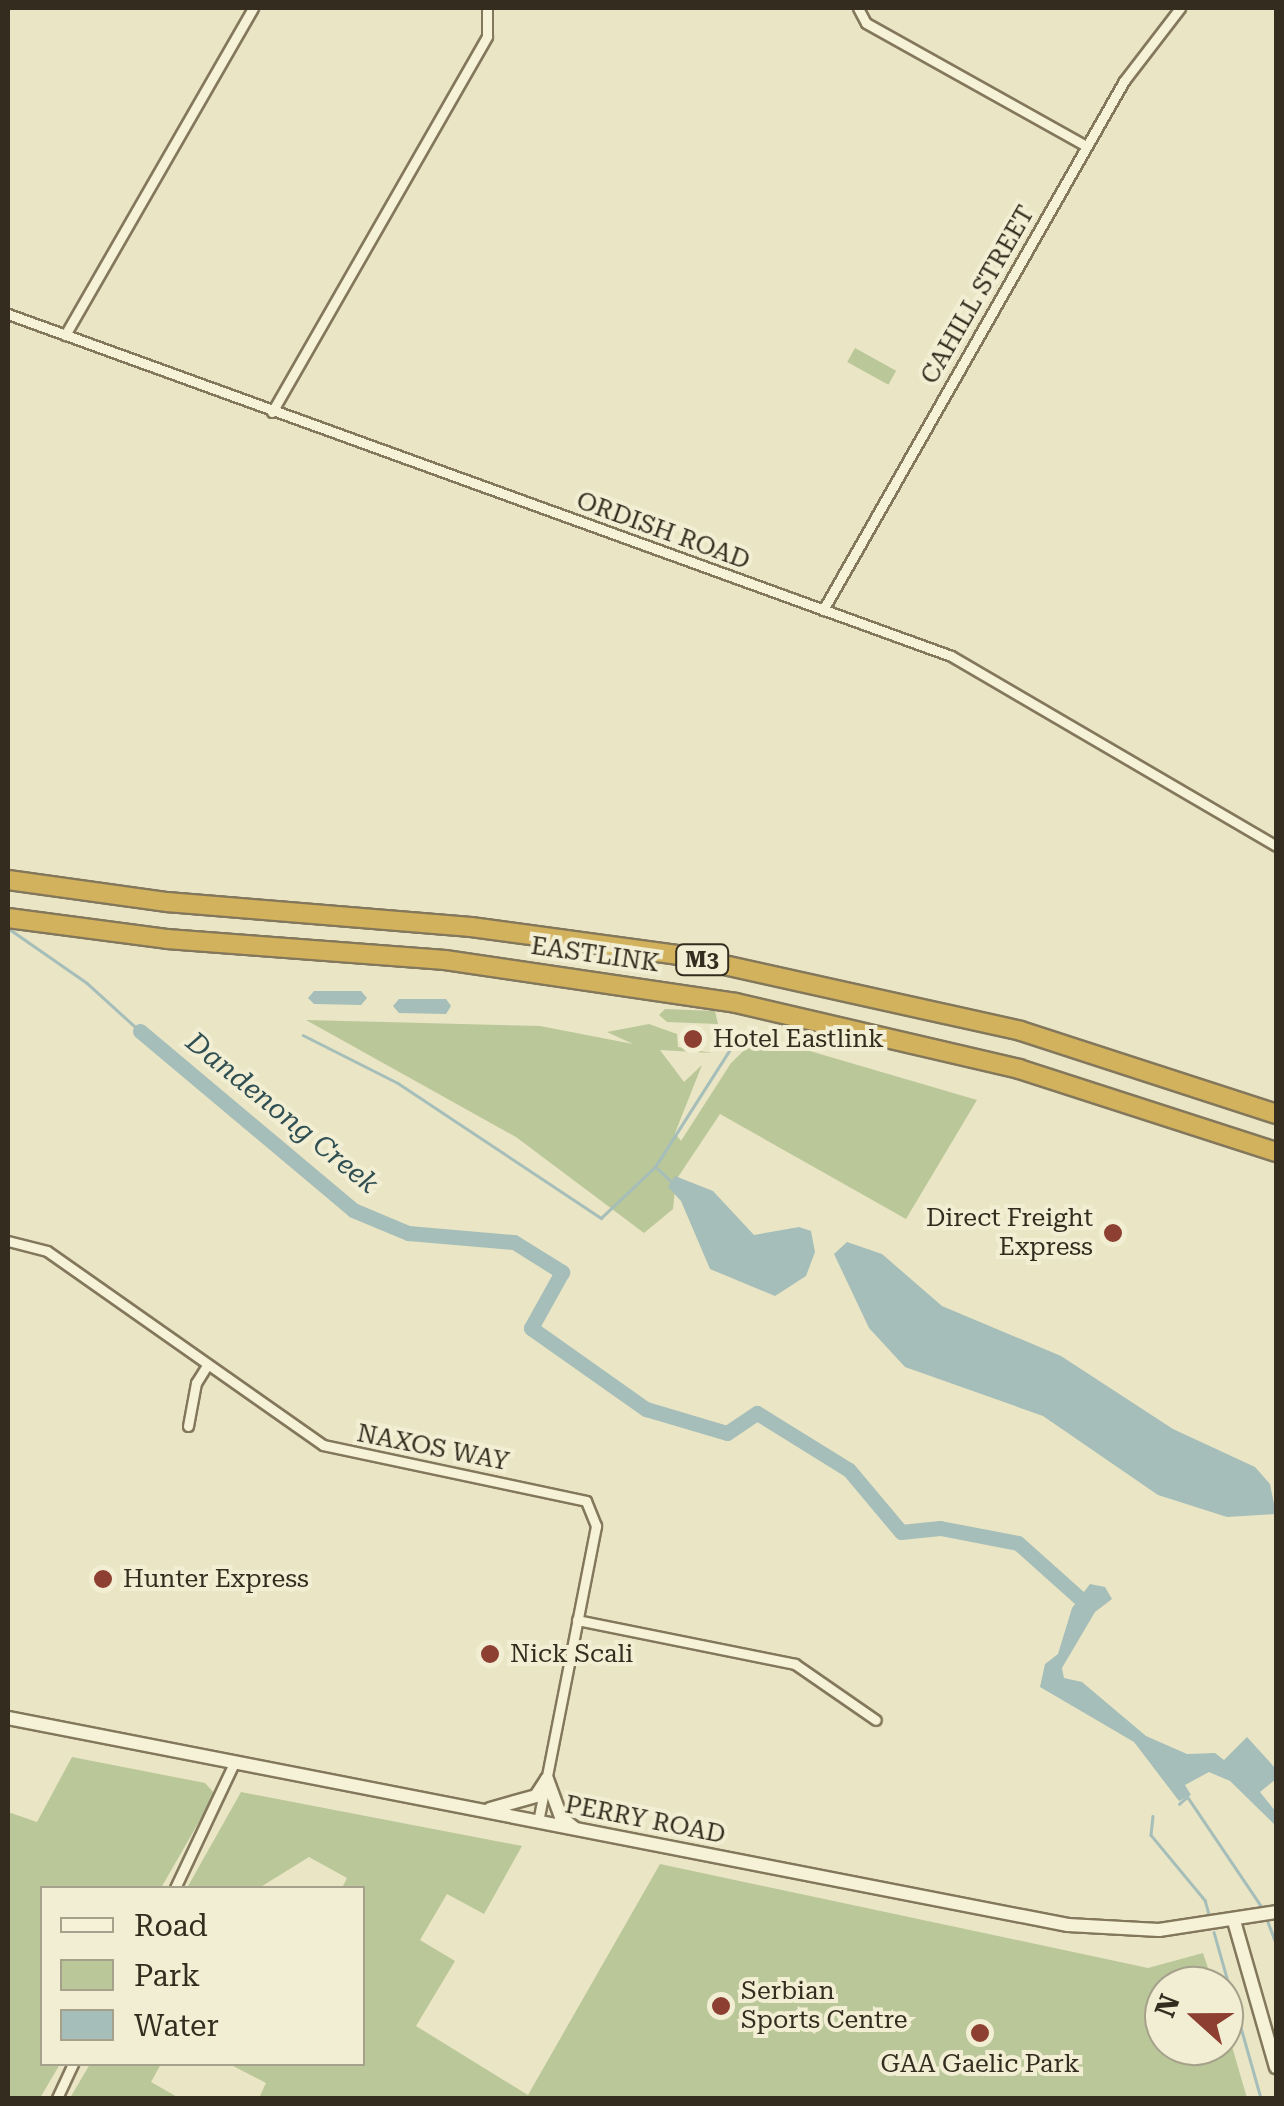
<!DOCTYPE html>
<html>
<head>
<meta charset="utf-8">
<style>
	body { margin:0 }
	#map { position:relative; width:1284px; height:2106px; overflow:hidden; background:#eae5c4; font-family:"Roboto Serif",serif }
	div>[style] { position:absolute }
	.green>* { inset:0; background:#bac799; transform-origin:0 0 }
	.water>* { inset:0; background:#a6beba }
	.stream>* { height:2.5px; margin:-1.25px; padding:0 1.25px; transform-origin:1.25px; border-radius:1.25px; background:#a6beba }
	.river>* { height:15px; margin:-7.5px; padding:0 7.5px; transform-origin:7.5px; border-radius:7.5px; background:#a6beba }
	.roads { filter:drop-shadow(2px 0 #83775c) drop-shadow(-2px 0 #83775c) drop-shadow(0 2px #83775c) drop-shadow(0 -2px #83775c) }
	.street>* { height:9px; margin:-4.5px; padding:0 4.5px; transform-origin:4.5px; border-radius:4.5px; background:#f6f2d7 }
	.secondary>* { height:12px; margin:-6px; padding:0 6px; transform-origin:6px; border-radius:6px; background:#f6f2d7 }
	.highway>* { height:18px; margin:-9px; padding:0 9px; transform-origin:9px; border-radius:9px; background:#d2b25c }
	.dots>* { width:28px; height:28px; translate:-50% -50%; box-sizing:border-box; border:5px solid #f2eed3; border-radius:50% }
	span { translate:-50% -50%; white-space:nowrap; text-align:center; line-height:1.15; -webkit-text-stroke:8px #f2eed3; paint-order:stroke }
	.shield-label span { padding:2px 8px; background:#f2eed3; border:2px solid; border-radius:8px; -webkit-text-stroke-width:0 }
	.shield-label { font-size:22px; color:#342d1f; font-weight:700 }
	.street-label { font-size:25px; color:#342d1f }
	.poi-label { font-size:25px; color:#342d1f }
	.left { translate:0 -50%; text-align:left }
	.right { translate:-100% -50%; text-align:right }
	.water-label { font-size:28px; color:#2f4f53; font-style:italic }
	.frame { position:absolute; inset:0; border:10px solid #342d1f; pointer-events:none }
	.legend { position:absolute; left:40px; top:1886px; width:325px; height:180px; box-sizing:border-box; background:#f2eed3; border:2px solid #a6a18b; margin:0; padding:12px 18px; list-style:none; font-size:30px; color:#342d1f }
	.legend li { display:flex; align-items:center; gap:20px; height:50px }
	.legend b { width:50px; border:2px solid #a6a18b }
	.north { position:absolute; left:1144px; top:1966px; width:100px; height:100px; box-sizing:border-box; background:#f2eed3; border:2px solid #a6a18b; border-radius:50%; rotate:291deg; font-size:28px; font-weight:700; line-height:40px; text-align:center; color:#342d1f }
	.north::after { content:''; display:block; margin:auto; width:35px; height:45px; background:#8d4031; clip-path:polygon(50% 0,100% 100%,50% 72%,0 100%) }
</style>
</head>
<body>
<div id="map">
	<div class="green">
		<div style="left:855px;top:348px;width:47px;height:16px;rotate:29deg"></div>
		<div style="clip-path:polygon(665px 1009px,715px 1011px,718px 1024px,667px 1022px,659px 1015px)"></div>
		<div style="clip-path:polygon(306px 1020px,540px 1026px,633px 1044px,607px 1032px,649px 1024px,677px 1034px,678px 1047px,712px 1053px,660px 1050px,684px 1082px,702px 1065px,675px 1133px,681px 1141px,731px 1063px,759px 1036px,977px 1100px,906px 1219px,720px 1114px,676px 1180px,673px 1209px,644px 1233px,516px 1137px)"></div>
		<div style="clip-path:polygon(72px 1757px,205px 1783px,215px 1794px,161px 1888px,42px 1888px,42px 2064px,60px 2064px,40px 2098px,8px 2098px,8px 1812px,37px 1822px)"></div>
		<div style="clip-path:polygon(241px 1792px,522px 1846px,484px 1914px,447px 1894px,420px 1940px,455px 1961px,416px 2026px,528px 2095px,660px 1864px,1148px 1968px,1203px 1953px,1214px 1986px,1164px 1986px,1164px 2046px,1224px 2046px,1224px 2019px,1247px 2098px,259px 2098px,266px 2083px,229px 2064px,362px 2064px,362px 1888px,342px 1888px,347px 1878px,309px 1857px,259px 1888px,187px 1888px)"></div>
		<div style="clip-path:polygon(90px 2064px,161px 2064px,151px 2082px,179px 2098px,70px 2098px)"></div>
	</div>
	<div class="water">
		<div style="clip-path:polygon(314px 991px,361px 991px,367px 998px,361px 1005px,314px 1004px,308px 998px)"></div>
		<div style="clip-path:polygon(399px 999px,446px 999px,451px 1006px,446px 1014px,399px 1013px,393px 1006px)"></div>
		<div style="clip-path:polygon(675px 1176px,713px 1191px,754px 1235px,799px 1227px,811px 1231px,815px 1252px,806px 1276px,775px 1296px,710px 1269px,681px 1201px,668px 1187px)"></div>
		<div style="clip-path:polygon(847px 1242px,882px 1254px,942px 1306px,1061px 1356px,1173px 1429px,1255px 1467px,1270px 1484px,1276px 1514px,1227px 1517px,1158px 1495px,1043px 1416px,905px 1367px,869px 1328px,834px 1254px)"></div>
		<div style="clip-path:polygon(1090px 1584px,1105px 1587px,1112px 1599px,1095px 1612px,1062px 1668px,1064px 1678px,1082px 1682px,1146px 1736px,1187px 1754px,1215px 1753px,1224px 1760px,1247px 1737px,1276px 1769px,1276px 1779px,1260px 1792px,1276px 1812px,1276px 1826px,1230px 1781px,1209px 1772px,1185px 1785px,1191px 1795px,1179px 1801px,1134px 1742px,1040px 1687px,1045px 1664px,1058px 1654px,1072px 1608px)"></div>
	</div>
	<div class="stream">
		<div style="left:8px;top:928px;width:96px;rotate:34.8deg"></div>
		<div style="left:87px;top:983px;width:72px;rotate:42.2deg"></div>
		<div style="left:303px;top:1035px;width:106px;rotate:26.8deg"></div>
		<div style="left:398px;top:1083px;width:244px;rotate:33.6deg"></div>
		<div style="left:601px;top:1218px;width:74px;rotate:-43.4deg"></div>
		<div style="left:655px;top:1167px;width:138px;rotate:-57.5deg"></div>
		<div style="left:658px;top:1169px;width:18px;rotate:43deg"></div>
		<div style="left:1187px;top:1796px;width:134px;rotate:56deg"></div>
		<div style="left:1179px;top:1804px;width:9px;rotate:-41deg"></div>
		<div style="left:1153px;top:1816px;width:19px;rotate:96deg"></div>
		<div style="left:1151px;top:1835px;width:85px;rotate:50.3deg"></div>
		<div style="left:1205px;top:1900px;width:18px;rotate:74deg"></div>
		<div style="left:1268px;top:1922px;width:22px;rotate:69deg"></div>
		<div style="left:1214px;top:1932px;width:173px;rotate:74.2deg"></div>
	</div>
	<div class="river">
		<div style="left:140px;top:1031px;width:278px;rotate:40deg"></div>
		<div style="left:353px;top:1210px;width:60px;rotate:22.7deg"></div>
		<div style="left:408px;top:1233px;width:106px;rotate:4.9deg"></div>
		<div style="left:514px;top:1242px;width:57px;rotate:32deg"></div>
		<div style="left:562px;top:1272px;width:64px;rotate:119deg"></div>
		<div style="left:531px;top:1328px;width:141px;rotate:35.2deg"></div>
		<div style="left:646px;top:1409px;width:84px;rotate:16.5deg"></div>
		<div style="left:727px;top:1433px;width:36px;rotate:-34deg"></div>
		<div style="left:757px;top:1413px;width:108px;rotate:31.8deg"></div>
		<div style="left:849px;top:1470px;width:81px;rotate:50deg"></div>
		<div style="left:901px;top:1532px;width:39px;rotate:-6deg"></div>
		<div style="left:940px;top:1528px;width:79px;rotate:10.9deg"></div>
		<div style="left:1018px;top:1543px;width:90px;rotate:41.8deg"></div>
		<div style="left:1085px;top:1603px;width:12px;rotate:114deg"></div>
	</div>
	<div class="roads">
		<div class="street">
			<div style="left:858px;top:8px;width:17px;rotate:62deg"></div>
			<div style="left:866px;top:23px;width:252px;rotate:29.2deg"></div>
			<div style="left:8px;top:314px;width:1003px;rotate:19.93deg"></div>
			<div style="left:951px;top:656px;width:376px;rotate:30.3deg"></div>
			<div style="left:65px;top:335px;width:377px;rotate:-60.1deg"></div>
			<div style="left:272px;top:412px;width:433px;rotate:-60.2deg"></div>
			<div style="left:487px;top:36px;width:28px;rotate:-90deg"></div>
			<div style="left:823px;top:610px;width:609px;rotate:-60.36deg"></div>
			<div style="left:1124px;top:81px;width:92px;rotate:-52.5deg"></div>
			<div style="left:8px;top:1241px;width:40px;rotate:14.4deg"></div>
			<div style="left:47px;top:1251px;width:337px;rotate:35.1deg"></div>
			<div style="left:323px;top:1445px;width:269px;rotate:12deg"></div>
			<div style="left:586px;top:1501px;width:27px;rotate:68deg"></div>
			<div style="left:596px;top:1526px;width:301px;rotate:101.1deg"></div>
			<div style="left:188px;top:1426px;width:44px;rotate:-79.5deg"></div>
			<div style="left:196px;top:1383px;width:22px;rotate:-58deg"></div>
			<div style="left:577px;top:1620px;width:222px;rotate:11.4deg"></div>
			<div style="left:795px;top:1664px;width:98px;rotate:34.7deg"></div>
			<div style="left:175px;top:1888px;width:140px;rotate:-64.7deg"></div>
			<div style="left:57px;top:2098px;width:38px;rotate:-65deg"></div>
		</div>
		<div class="secondary">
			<div style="left:8px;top:1718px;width:1080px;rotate:11.05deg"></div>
			<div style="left:1068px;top:1925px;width:91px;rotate:3.1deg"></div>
			<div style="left:1159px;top:1930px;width:118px;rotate:-8.7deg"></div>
			<div style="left:547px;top:1779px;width:40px;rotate:69.8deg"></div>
			<div style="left:561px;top:1817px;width:17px;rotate:40deg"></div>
			<div style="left:490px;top:1809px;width:48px;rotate:-15.8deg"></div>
			<div style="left:536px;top:1796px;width:20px;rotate:-57deg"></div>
			<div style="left:1234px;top:1921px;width:152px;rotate:74deg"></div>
		</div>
		<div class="highway">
			<div style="left:8px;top:880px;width:161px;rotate:7.9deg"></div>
			<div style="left:167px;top:902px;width:305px;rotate:4.7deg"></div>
			<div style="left:471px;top:927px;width:210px;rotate:7.7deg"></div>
			<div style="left:679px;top:955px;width:350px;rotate:12.5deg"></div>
			<div style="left:1021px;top:1031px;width:268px;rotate:18deg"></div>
			<div style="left:8px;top:918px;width:160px;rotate:7.5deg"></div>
			<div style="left:167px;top:939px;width:279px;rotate:4.3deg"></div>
			<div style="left:445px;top:960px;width:294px;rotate:8.4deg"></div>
			<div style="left:736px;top:1003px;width:291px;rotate:13.1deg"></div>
			<div style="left:1019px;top:1069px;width:270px;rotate:17.9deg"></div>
		</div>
	</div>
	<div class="dots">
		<div style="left:693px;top:1039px;background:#8d4031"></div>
		<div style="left:1113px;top:1233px;background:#8d4031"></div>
		<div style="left:103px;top:1579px;background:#8d4031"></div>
		<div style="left:490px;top:1654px;background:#8d4031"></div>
		<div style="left:721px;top:2006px;background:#8d4031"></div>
		<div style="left:980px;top:2033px;background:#8d4031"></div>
	</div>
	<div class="shield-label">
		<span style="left:702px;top:960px">M3</span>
	</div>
	<div class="street-label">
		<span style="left:978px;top:295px;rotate:-60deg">CAHILL STREET</span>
		<span style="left:663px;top:531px;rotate:20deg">ORDISH ROAD</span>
		<span style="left:595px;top:955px;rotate:8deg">EASTLINK</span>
		<span style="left:433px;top:1448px;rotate:11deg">NAXOS WAY</span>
		<span style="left:645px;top:1820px;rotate:11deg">PERRY ROAD</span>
	</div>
	<div class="poi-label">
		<span class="left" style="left:713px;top:1039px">Hotel Eastlink</span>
		<span class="right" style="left:1093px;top:1233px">Direct Freight<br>Express</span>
		<span class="left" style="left:123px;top:1579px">Hunter Express</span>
		<span class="left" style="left:510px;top:1654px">Nick Scali</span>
		<span class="left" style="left:741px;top:2006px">Serbian<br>Sports Centre</span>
		<span style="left:980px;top:2064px">GAA Gaelic Park</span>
	</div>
	<div class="water-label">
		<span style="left:282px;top:1113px;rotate:39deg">Dandenong Creek</span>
	</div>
	<div class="frame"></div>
	<ul class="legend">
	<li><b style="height:12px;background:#f6f2d7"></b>Road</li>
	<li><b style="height:28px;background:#bac799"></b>Park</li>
	<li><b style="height:28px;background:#a6beba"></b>Water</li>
	</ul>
	<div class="north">N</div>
</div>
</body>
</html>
